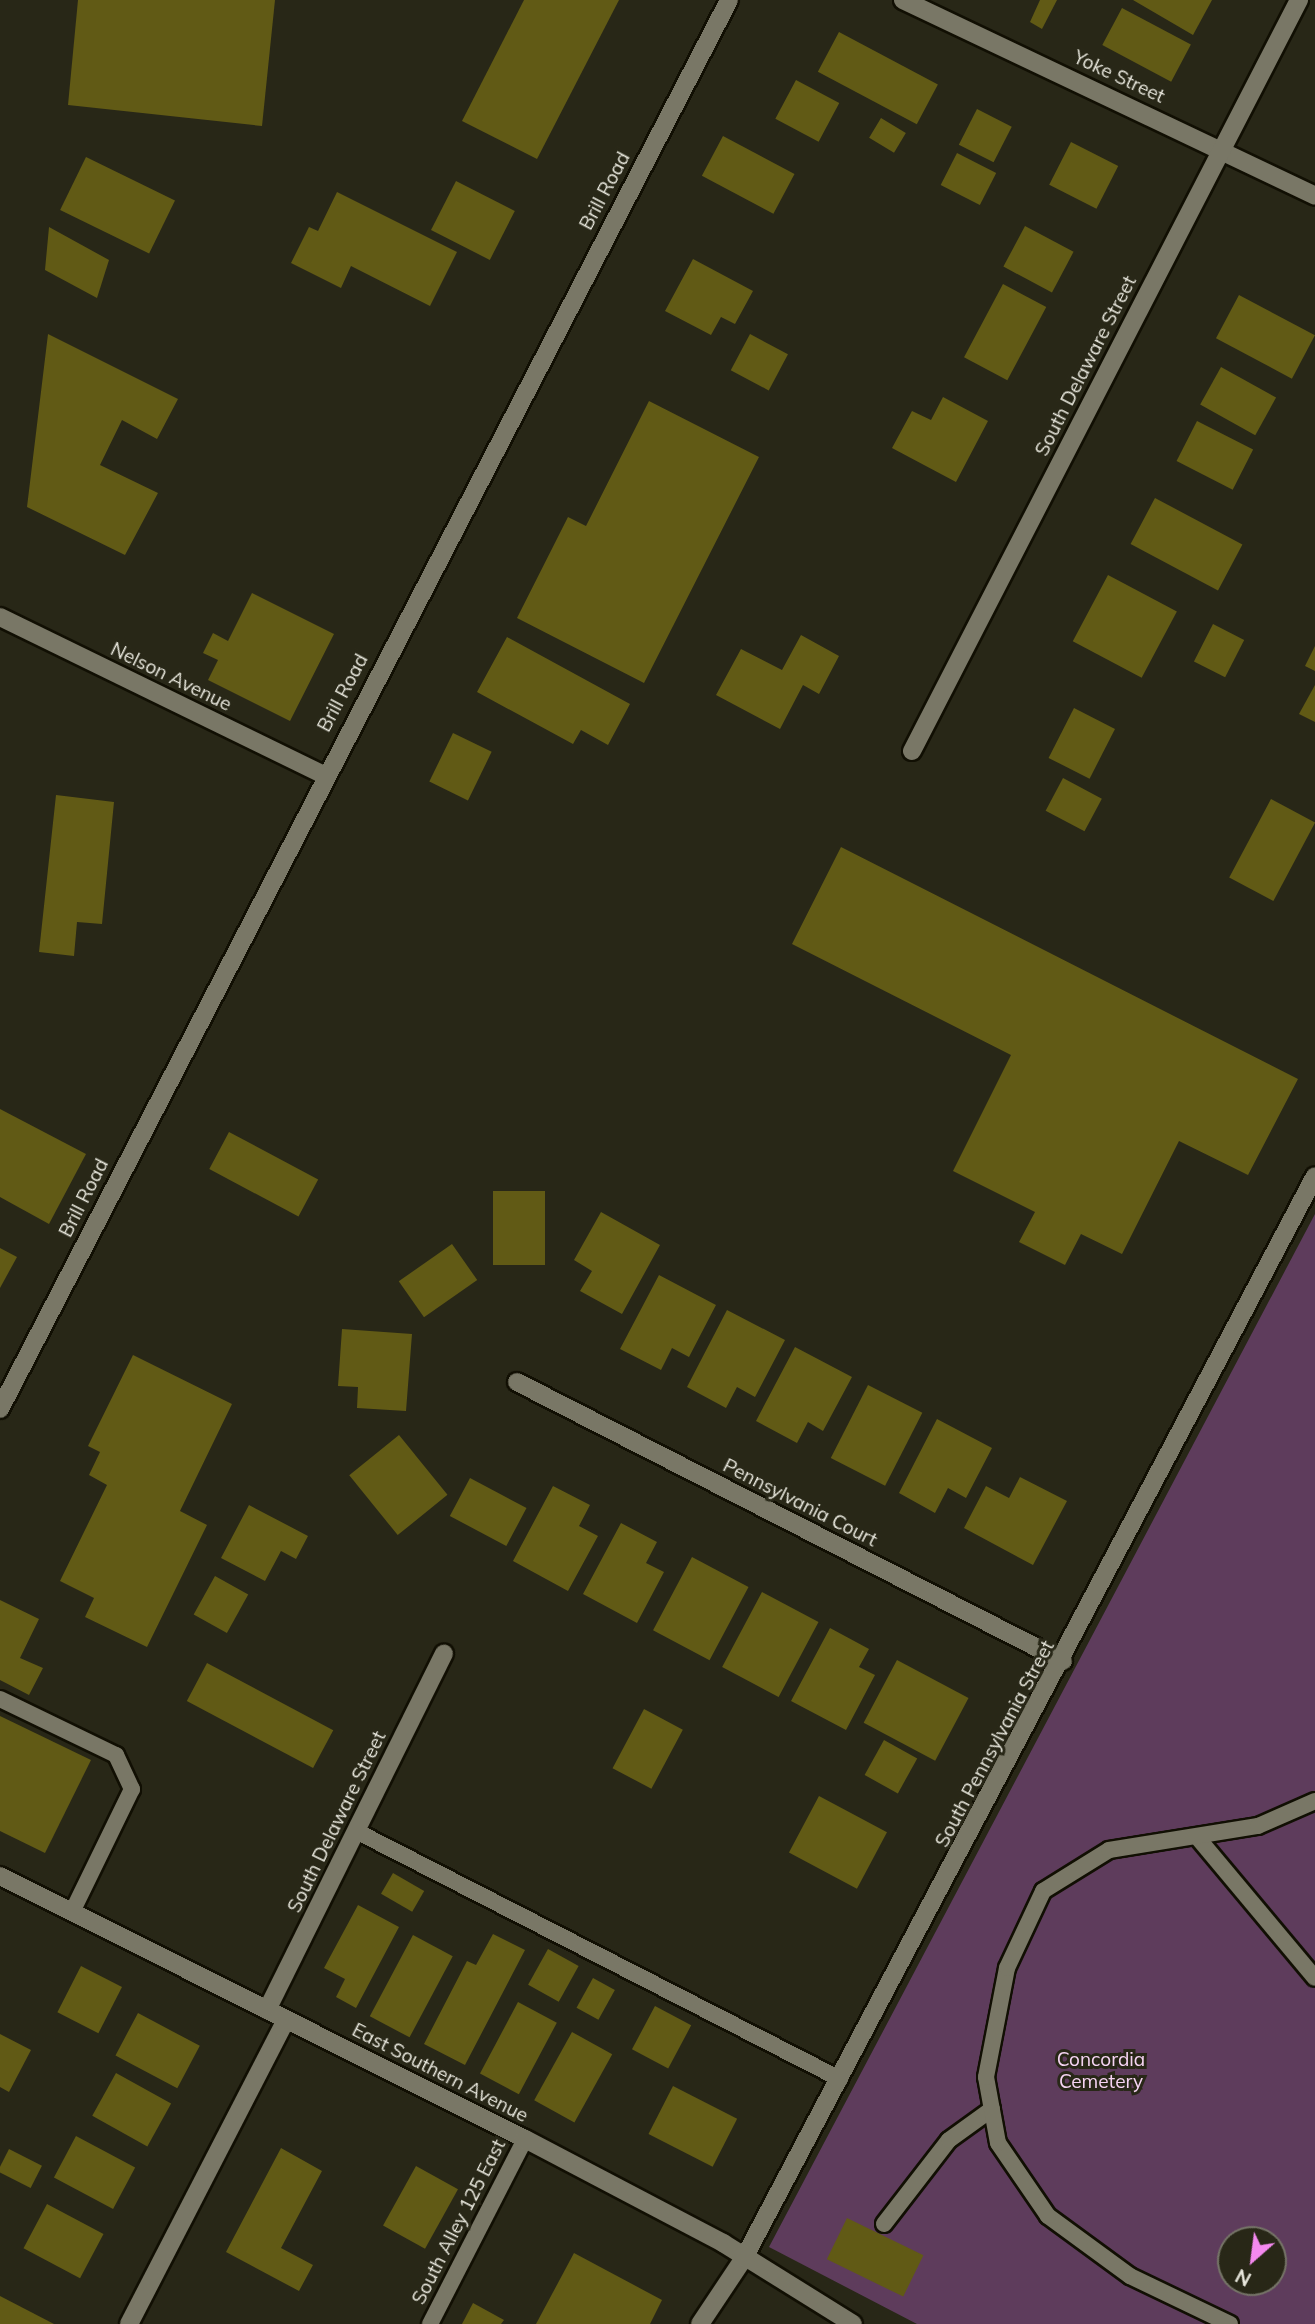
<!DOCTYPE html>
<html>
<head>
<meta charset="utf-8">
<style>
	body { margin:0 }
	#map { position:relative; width:1315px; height:2324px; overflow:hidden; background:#282717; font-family:Mulish,sans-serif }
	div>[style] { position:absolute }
	.green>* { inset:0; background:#5e3c5c }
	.building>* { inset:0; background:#615a15; transform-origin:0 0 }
	.roads { filter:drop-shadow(2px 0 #110f03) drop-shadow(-2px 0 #110f03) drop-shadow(0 2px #110f03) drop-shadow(0 -2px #110f03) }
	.lane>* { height:16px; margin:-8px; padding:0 8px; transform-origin:8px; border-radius:8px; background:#797766 }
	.street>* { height:18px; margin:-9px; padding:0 9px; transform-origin:9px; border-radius:9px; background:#797766 }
	.secondary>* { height:18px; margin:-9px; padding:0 9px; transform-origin:9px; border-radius:9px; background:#797766 }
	span { translate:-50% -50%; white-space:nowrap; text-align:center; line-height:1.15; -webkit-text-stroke:6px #282717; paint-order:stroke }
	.street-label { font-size:19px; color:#e9e8de }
	.park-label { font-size:19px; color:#f6d4f3 }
	.north { position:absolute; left:1217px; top:2226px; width:70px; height:70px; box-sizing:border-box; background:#282717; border:2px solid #757467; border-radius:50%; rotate:208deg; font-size:19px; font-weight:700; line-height:28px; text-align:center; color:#e9e8de }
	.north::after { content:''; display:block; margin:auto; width:24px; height:32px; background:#f489ef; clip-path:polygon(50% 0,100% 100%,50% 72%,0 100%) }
</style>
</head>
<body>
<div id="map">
	<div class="green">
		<div style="clip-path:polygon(evenodd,1315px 1214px,1315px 2324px,917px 2324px,769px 2247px,1315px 1214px,1231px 2240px,1273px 2240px,1273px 2282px,1231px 2282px,1231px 2240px)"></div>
	</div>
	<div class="building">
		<div style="clip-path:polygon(78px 0,275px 0,262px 126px,68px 105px)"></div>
		<div style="clip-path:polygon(524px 0,619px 0,537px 159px,462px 121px)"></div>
		<div style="clip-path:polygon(1040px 0,1057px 0,1042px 29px,1030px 22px)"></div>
		<div style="clip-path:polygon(1133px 0,1212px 0,1193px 35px)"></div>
		<div style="left:1122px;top:8px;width:78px;height:42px;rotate:28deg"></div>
		<div style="left:839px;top:32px;width:112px;height:45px;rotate:28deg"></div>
		<div style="left:796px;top:80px;width:49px;height:44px;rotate:28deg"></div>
		<div style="left:977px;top:109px;width:39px;height:40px;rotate:27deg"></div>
		<div style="left:881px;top:118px;width:29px;height:23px;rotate:31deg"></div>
		<div style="left:723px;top:136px;width:81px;height:45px;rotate:28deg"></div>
		<div style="left:1071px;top:142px;width:53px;height:48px;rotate:27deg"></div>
		<div style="left:957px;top:153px;width:44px;height:36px;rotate:27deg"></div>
		<div style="left:86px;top:157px;width:99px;height:59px;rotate:26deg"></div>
		<div style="left:456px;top:181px;width:66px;height:55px;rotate:27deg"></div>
		<div style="clip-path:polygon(337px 192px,457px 252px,430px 306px,351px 266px,341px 288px,291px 263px,309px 227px,318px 231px)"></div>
		<div style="left:1025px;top:226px;width:55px;height:46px;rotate:28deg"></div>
		<div style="clip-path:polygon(49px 227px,109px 260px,97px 298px,45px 270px)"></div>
		<div style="clip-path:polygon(693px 259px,753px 291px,735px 324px,721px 317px,711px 335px,665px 311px)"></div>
		<div style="left:1003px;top:284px;width:49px;height:83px;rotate:28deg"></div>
		<div style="left:1239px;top:295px;width:86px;height:49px;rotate:28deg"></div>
		<div style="clip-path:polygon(48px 334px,178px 399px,157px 439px,122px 420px,100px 465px,158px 493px,125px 555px,27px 507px)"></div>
		<div style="left:750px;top:334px;width:43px;height:41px;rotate:28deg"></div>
		<div style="left:1221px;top:367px;width:63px;height:43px;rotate:29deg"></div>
		<div style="clip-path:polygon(943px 397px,988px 421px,956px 482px,892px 448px,912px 411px,931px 420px)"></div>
		<div style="clip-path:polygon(649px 401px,759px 457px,644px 683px,517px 618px,568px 517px,586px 526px)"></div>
		<div style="left:1197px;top:421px;width:63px;height:45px;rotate:27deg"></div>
		<div style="left:1155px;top:498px;width:99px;height:52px;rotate:28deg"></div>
		<div style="left:1108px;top:575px;width:78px;height:75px;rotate:28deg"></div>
		<div style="clip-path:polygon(252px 593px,334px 634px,290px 721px,208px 680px,218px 660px,203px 653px,213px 633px,228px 641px)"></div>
		<div style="left:1213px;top:624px;width:35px;height:42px;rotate:27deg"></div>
		<div style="clip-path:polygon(801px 635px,839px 656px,819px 694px,803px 685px,780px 729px,716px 695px,741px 649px,782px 670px)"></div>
		<div style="clip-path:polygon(507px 637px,630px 704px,608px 745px,581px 730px,573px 744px,477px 692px)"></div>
		<div style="clip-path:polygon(1315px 646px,1315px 671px,1305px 666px)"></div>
		<div style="clip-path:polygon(1315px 685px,1315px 722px,1299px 714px)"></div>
		<div style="left:1074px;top:708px;width:46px;height:56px;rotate:27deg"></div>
		<div style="left:453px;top:733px;width:43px;height:54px;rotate:26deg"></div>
		<div style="left:1063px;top:778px;width:44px;height:37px;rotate:28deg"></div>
		<div style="clip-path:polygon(56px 795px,114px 802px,102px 924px,77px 922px,74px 956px,39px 952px)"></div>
		<div style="left:1271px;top:799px;width:50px;height:89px;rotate:28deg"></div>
		<div style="clip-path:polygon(841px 847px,1298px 1079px,1248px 1175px,1179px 1141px,1122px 1254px,1081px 1234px,1065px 1265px,1019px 1242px,1035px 1212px,953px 1171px,1011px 1055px,792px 944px)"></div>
		<div style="clip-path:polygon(0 1109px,86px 1154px,49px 1224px,0 1197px)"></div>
		<div style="left:229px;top:1132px;width:101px;height:42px;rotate:28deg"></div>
		<div style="left:493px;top:1191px;width:52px;height:74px"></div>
		<div style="clip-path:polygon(601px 1212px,660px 1245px,622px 1314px,580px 1291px,592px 1271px,574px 1260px)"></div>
		<div style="left:452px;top:1244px;width:44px;height:65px;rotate:55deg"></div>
		<div style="clip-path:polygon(0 1248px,17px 1257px,0 1288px)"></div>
		<div style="clip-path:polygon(659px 1275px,716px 1305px,689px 1357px,672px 1348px,661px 1370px,620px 1349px)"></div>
		<div style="clip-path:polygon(727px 1310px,785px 1340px,755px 1397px,737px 1387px,726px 1408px,687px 1387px)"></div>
		<div style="clip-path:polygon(342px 1329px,412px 1334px,406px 1411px,357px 1408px,358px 1387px,338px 1386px)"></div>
		<div style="clip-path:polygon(795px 1347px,852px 1377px,823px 1431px,808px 1422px,797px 1443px,756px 1421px)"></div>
		<div style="clip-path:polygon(133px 1355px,232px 1404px,180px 1511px,207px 1525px,147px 1647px,85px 1617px,94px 1598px,60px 1581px,107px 1485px,89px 1475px,100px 1452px,88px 1446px)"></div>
		<div style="left:868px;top:1385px;width:61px;height:82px;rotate:27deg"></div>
		<div style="clip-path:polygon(937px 1419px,992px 1448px,966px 1498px,948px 1488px,935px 1513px,899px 1493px)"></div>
		<div style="left:399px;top:1435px;width:77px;height:64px;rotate:51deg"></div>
		<div style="clip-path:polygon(1020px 1477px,1067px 1501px,1033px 1565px,964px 1528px,986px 1486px,1009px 1498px)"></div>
		<div style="left:470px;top:1478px;width:64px;height:43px;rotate:28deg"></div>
		<div style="clip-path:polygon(553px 1486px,590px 1505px,579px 1526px,598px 1536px,568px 1591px,513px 1561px)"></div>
		<div style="clip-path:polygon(249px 1505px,308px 1536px,296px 1559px,281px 1551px,265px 1581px,221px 1558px)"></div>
		<div style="clip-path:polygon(621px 1523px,657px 1542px,646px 1563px,664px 1572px,637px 1623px,583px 1594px)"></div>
		<div style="left:692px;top:1557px;width:64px;height:83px;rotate:28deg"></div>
		<div style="left:215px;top:1576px;width:38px;height:44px;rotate:29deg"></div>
		<div style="left:762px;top:1592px;width:64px;height:85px;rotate:28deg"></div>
		<div style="clip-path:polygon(0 1600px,39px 1619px,20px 1658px,43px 1668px,29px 1695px,0 1680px)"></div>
		<div style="clip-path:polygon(830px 1628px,869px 1649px,859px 1667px,875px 1675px,846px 1730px,791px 1701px)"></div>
		<div style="left:897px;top:1660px;width:81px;height:71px;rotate:28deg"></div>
		<div style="left:207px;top:1663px;width:143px;height:43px;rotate:28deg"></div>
		<div style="left:644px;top:1709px;width:44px;height:67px;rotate:28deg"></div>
		<div style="clip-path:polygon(0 1716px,91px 1760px,45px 1853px,0 1831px)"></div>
		<div style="left:884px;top:1740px;width:38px;height:40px;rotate:29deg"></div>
		<div style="left:819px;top:1796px;width:77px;height:64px;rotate:28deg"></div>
		<div style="left:393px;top:1873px;width:36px;height:24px;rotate:30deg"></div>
		<div style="clip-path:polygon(358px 1905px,399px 1927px,356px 2008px,336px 1997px,345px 1979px,324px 1968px)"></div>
		<div style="clip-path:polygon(493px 1934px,525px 1950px,465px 2065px,424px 2044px,467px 1961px,476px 1965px)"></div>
		<div style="left:413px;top:1935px;width:45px;height:92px;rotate:28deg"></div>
		<div style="left:548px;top:1949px;width:35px;height:41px;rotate:29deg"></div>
		<div style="left:81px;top:1966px;width:46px;height:52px;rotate:27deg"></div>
		<div style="left:593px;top:1978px;width:25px;height:34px;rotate:29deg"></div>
		<div style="left:518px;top:2002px;width:44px;height:81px;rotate:28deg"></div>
		<div style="left:655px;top:2006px;width:41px;height:49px;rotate:28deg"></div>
		<div style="left:138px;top:2013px;width:70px;height:48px;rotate:28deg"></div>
		<div style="left:572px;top:2032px;width:46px;height:78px;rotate:29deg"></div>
		<div style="clip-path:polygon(0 2034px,31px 2050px,9px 2092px,0 2087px)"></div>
		<div style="left:116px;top:2073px;width:63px;height:49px;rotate:29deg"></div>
		<div style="left:673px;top:2086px;width:72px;height:54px;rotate:27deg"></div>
		<div style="left:76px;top:2136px;width:67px;height:47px;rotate:28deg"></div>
		<div style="clip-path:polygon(281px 2148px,322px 2171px,281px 2248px,313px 2265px,299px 2291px,226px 2252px)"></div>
		<div style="left:9px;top:2149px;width:37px;height:25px;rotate:27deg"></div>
		<div style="left:416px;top:2166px;width:48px;height:68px;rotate:29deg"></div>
		<div style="left:47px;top:2204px;width:64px;height:50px;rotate:28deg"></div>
		<div style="left:847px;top:2218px;width:85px;height:46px;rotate:26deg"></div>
		<div style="clip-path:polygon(574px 2253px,662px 2300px,650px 2324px,536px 2324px)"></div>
		<div style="clip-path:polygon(0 2296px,54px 2324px,0 2324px)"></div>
		<div style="clip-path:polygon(473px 2303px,504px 2320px,501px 2324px,462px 2324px)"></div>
	</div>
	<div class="roads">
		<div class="lane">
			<div style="left:0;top:1699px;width:129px;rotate:25.8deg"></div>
			<div style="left:116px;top:1755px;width:38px;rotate:65deg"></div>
			<div style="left:132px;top:1789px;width:137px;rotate:116deg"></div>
			<div style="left:356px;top:1831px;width:544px;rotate:27.13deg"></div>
			<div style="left:1198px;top:1838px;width:182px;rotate:50.1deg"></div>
			<div style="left:884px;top:2224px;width:106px;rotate:-52.3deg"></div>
			<div style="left:949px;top:2140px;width:53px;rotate:-35.8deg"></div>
			<div style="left:430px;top:2324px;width:208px;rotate:-62.8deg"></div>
			<div style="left:1230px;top:2324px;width:111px;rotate:-154.4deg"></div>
			<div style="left:1130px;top:2276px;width:102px;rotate:-143.8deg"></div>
			<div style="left:1048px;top:2216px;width:88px;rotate:-124.4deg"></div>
			<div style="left:998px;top:2143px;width:67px;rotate:-100.3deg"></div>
			<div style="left:986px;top:2077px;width:111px;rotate:-79.1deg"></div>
			<div style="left:1007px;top:1968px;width:85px;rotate:-64.9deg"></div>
			<div style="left:1043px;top:1891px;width:78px;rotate:-31.8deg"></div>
			<div style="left:1109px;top:1850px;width:151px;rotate:-9.2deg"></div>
			<div style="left:1258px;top:1826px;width:62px;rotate:-23.7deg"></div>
		</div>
		<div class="street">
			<div style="left:903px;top:0;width:456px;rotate:25.4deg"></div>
			<div style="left:0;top:617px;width:360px;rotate:26deg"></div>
			<div style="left:912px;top:751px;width:845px;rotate:-62.74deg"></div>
			<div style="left:517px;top:1382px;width:613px;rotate:27.07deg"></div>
			<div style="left:0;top:1409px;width:1586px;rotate:-62.64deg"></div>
			<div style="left:267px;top:2010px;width:398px;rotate:-63.6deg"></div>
			<div style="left:129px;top:2324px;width:342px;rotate:-62.7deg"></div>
			<div style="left:700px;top:2324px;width:79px;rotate:-56.3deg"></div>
			<div style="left:744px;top:2258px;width:1223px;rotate:-62.18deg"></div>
		</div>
		<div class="secondary">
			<div style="left:0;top:1876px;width:587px;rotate:26.61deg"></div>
			<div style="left:525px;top:2139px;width:224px;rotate:27.7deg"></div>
			<div style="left:723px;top:2243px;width:153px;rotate:31.9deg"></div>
		</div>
	</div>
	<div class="street-label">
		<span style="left:1119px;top:77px;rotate:25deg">Yoke Street</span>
		<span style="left:605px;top:191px;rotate:-62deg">Brill Road</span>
		<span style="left:1086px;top:366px;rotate:-63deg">South Delaware Street</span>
		<span style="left:171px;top:677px;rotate:26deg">Nelson Avenue</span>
		<span style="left:343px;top:693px;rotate:-62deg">Brill Road</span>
		<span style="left:84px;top:1198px;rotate:-63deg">Brill Road</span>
		<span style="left:800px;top:1503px;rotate:27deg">Pennsylvania Court</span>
		<span style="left:995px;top:1744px;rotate:-62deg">South Pennsylvania Street</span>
		<span style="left:337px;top:1822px;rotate:-64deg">South Delaware Street</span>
		<span style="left:440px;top:2073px;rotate:27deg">East Southern Avenue</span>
		<span style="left:459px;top:2222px;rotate:-63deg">South Alley 125 East</span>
	</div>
	<div class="park-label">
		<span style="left:1101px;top:2071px">Concordia<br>Cemetery</span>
	</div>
	<div class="north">N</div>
</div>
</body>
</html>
